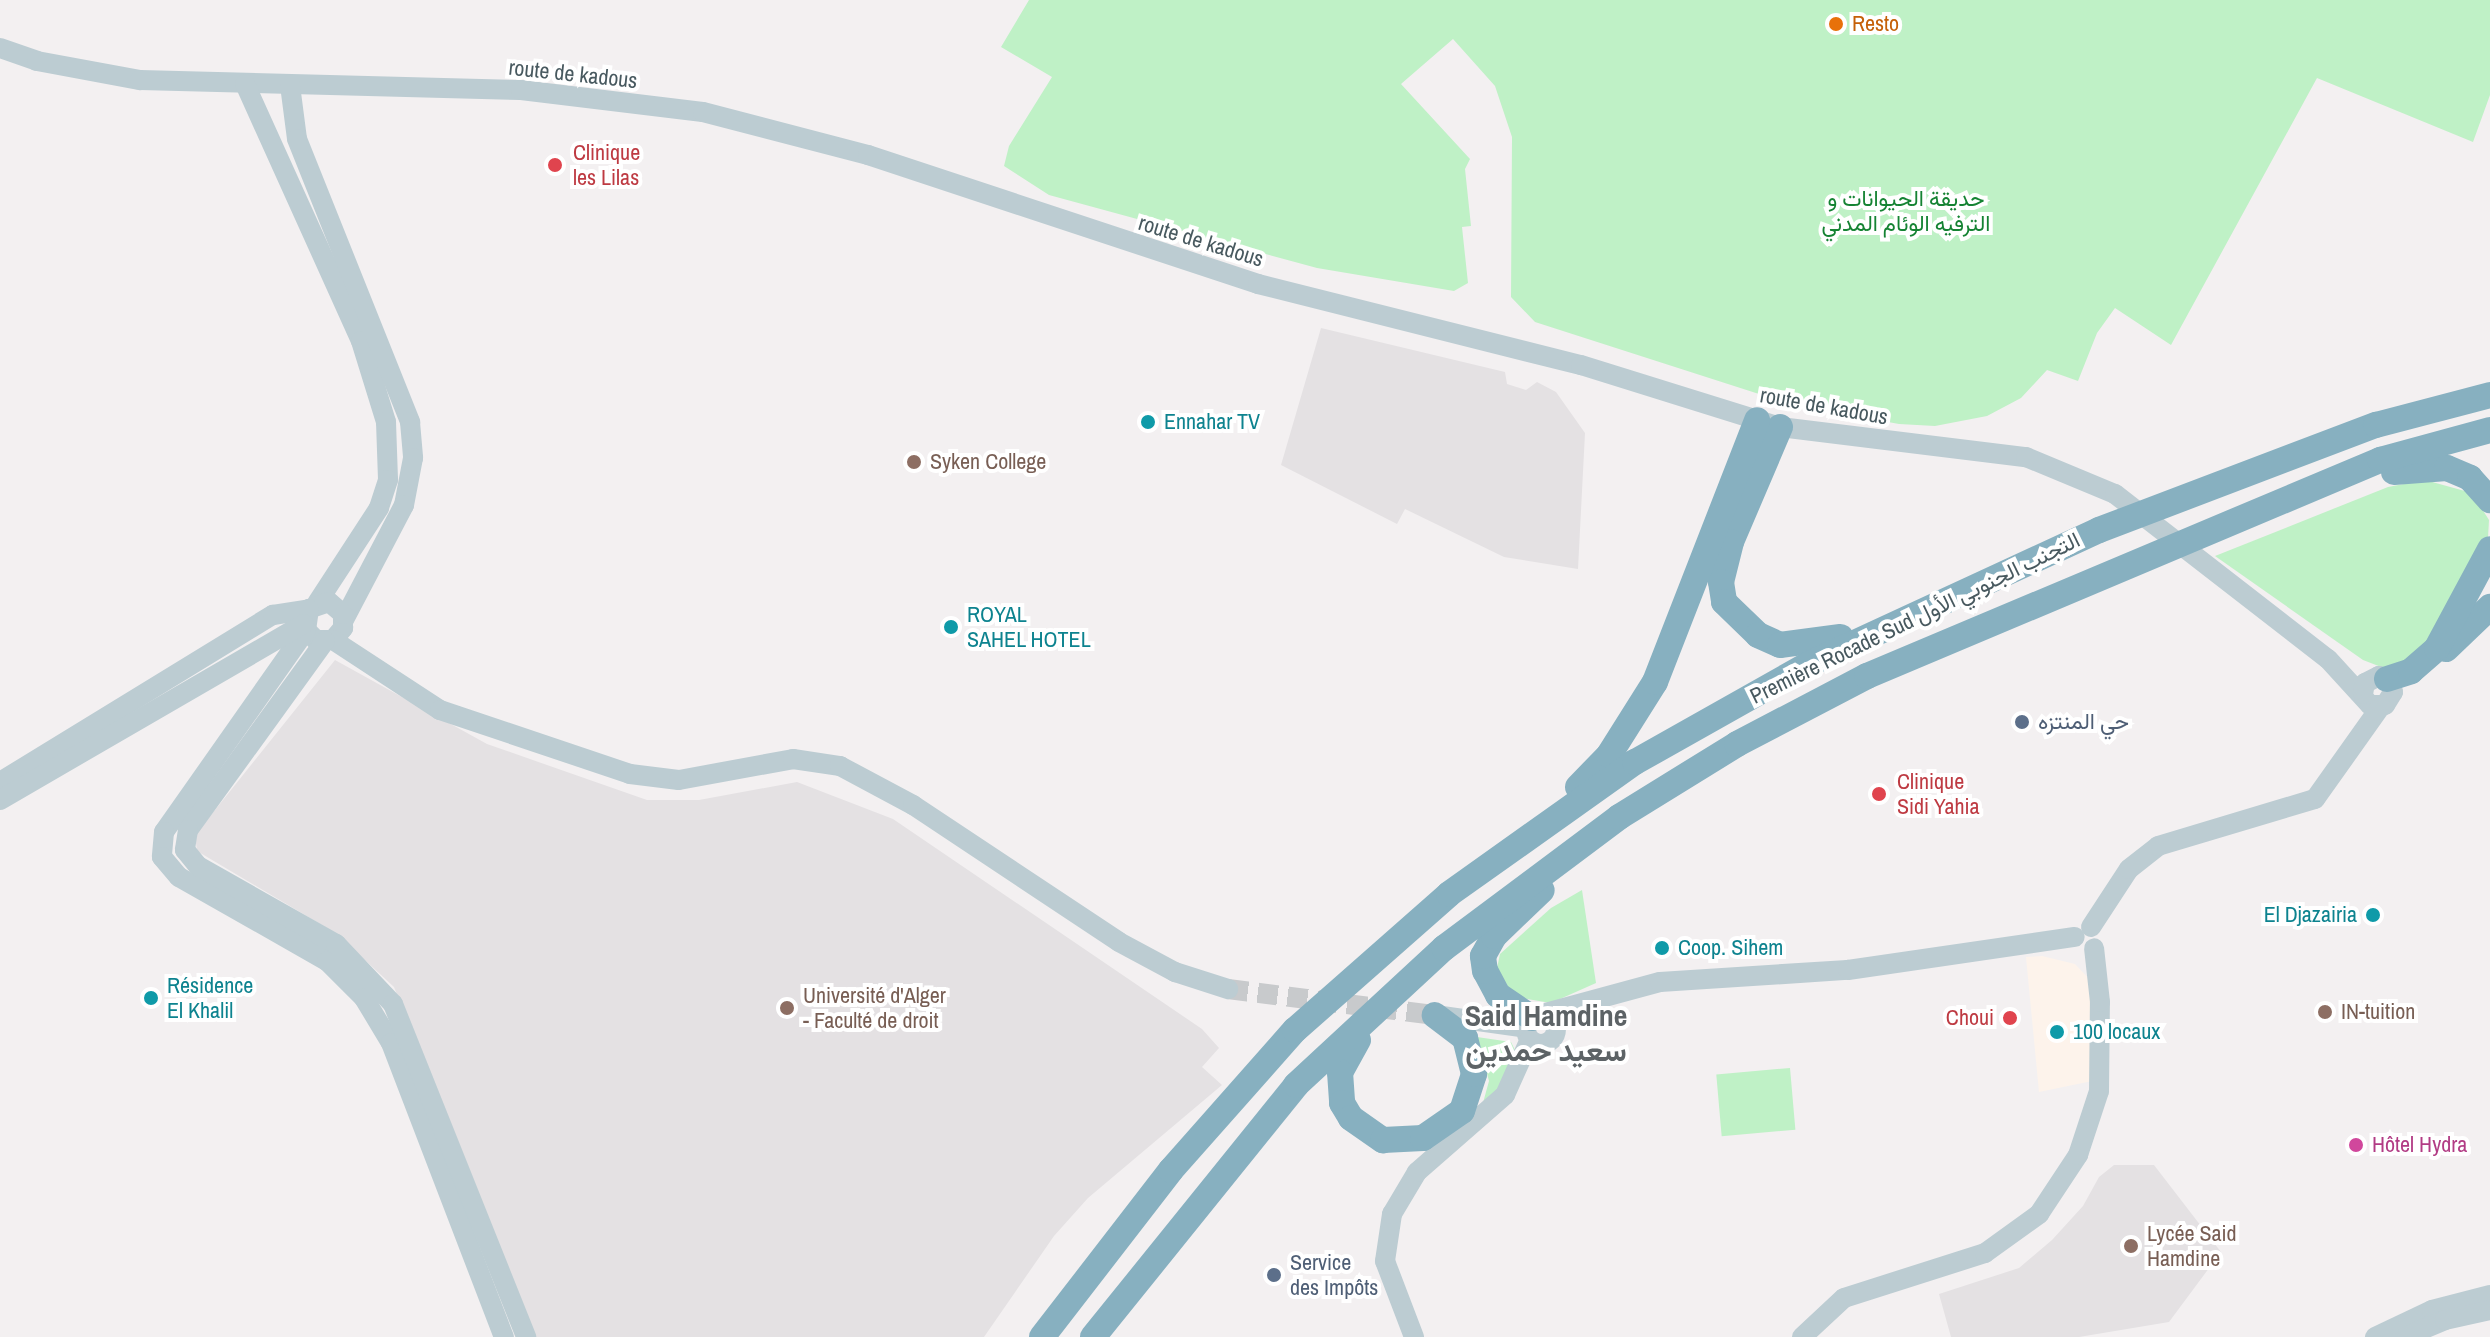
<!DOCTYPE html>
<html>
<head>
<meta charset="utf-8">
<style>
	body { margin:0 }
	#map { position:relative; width:2490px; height:1337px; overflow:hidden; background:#f3f0f1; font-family:"Archivo Narrow",Vazirmatn,sans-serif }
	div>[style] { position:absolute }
	.commercial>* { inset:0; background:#fdf3eb }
	.education>* { inset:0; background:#e4e1e3 }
	.green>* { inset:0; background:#bff1c6; transform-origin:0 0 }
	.secondary-tunnel>* { height:20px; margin-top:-10px; transform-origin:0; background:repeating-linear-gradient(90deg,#c8cacc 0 20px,transparent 0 30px) }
	.secondary>* { height:20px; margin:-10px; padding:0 10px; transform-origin:10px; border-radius:10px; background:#bcccd2 }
	.secondary>.ring { margin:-10px; padding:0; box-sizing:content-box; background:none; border:20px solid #bcccd2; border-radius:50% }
	.highway>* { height:26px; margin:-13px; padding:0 13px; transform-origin:13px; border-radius:13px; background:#87b0c0 }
	.dots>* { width:22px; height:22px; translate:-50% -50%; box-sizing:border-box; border:4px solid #fff; border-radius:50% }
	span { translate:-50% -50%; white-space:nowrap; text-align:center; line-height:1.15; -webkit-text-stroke:8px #fff; paint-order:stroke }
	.food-label { font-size:22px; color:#c56008 }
	.left { translate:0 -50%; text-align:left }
	.street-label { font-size:22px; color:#48595f }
	.health-label { font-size:22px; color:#be3a42 }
	.right { translate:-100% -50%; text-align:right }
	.park-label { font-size:22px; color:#158333 }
	.culture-label { font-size:22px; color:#0d838f }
	.education-label { font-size:22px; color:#785e54 }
	.service-label { font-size:22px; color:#4e5e75 }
	.hotel-label { font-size:22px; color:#b23c85 }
	.district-label { font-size:30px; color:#5d6366; font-weight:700 }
</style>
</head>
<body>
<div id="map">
	<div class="commercial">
		<div style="clip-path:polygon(2042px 956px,2075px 964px,2091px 981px,2097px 1080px,2039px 1092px,2026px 957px)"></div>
	</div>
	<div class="education">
		<div style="clip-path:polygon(1321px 328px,1505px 372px,1507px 384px,1526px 390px,1537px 382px,1556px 392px,1585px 433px,1578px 569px,1504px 557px,1405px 509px,1397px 524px,1281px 465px)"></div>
		<div style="clip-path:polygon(335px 660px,487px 744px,647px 800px,699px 800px,797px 782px,893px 819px,1202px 1029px,1219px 1048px,1202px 1067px,1222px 1085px,1088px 1198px,1054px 1236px,984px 1337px,534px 1337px,394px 987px,337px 934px,197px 851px,195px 835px)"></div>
		<div style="clip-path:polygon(2114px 1165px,2154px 1165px,2221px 1252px,2169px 1322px,2079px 1337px,1951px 1337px,1939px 1294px,2019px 1268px,2052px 1240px,2083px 1206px,2099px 1177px)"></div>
	</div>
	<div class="green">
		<div style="clip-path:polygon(1029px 0,2490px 0,2490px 95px,2473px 142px,2317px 78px,2171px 345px,2115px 308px,2097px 333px,2078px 381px,2047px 370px,2021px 398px,1987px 416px,1935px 426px,1899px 424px,1790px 404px,1535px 322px,1511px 297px,1512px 137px,1495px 86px,1453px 39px,1401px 84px,1470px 159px,1465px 169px,1471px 226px,1462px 227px,1468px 283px,1454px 291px,1317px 268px,1049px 195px,1004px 166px,1009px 146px,1052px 77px,1001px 47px)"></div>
		<div style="clip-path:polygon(2425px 480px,2472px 493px,2489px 520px,2488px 538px,2422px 655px,2389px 670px,2363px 660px,2215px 556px,2388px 487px)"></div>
		<div style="clip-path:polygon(1582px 890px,1596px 983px,1551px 1003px,1514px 997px,1497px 968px,1500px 954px,1551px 908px)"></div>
		<div style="clip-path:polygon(1477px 1037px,1511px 1042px,1517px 1054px,1511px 1072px,1481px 1110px,1489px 1081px)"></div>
		<div style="left:1790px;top:1068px;width:62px;height:74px;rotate:85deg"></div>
	</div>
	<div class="secondary-tunnel">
		<div style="left:1228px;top:989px;width:209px;rotate:7.2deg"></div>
	</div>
	<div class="secondary">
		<div style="left:0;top:48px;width:39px;rotate:19deg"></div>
		<div style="left:37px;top:61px;width:105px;rotate:10.5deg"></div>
		<div style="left:140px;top:80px;width:381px;rotate:1.5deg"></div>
		<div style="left:521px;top:90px;width:183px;rotate:6.9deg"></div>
		<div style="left:703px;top:112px;width:171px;rotate:14.6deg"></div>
		<div style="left:868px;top:155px;width:411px;rotate:18.3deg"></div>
		<div style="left:1258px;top:284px;width:333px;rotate:14.1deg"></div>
		<div style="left:1581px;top:365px;width:208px;rotate:17.3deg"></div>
		<div style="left:1780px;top:427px;width:248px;rotate:7deg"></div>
		<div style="left:2026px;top:457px;width:96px;rotate:22.6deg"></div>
		<div style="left:2115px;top:494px;width:269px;rotate:37.8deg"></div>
		<div style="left:2328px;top:659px;width:62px;rotate:47.6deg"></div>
		<div style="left:2370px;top:705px;width:15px"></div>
		<div style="left:2385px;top:705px;width:15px;rotate:-58deg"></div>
		<div style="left:2393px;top:692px;width:9px;rotate:-103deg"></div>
		<div style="left:2391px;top:683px;width:14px;rotate:-150deg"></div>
		<div style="left:2379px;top:676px;width:16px;rotate:153deg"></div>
		<div style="left:2365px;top:683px;width:11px;rotate:100deg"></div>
		<div style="left:245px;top:84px;width:282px;rotate:65.7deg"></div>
		<div style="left:361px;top:341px;width:85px;rotate:72.8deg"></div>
		<div style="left:386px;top:422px;width:58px;rotate:88deg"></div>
		<div style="left:388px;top:480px;width:29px;rotate:108deg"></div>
		<div style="left:379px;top:508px;width:113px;rotate:123.1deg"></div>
		<div style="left:290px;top:85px;width:54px;rotate:82.6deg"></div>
		<div style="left:297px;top:139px;width:305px;rotate:68.2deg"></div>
		<div style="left:410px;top:422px;width:36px;rotate:85deg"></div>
		<div style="left:413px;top:458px;width:48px;rotate:100.8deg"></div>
		<div style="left:404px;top:505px;width:130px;rotate:117.6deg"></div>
		<div style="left:306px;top:630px;width:14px;rotate:45deg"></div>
		<div style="left:316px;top:640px;width:17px"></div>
		<div style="left:333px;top:640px;width:16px;rotate:-50deg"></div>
		<div style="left:343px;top:628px;width:14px;rotate:-90deg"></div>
		<div style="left:343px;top:614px;width:18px;rotate:-139deg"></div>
		<div style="left:329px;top:602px;width:21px;rotate:161deg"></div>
		<div style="left:309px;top:609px;width:21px;rotate:98deg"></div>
		<div style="left:306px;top:630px;width:247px;rotate:125.1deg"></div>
		<div style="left:164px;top:832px;width:25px;rotate:95deg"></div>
		<div style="left:162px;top:857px;width:26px;rotate:50deg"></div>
		<div style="left:179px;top:877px;width:170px;rotate:29.6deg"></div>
		<div style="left:327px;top:961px;width:52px;rotate:45deg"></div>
		<div style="left:364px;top:998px;width:52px;rotate:59deg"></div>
		<div style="left:391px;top:1043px;width:315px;rotate:69deg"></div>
		<div style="left:333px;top:640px;width:128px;rotate:33.2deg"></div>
		<div style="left:440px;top:710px;width:200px;rotate:18.6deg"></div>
		<div style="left:630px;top:774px;width:49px;rotate:7deg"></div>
		<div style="left:679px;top:780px;width:116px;rotate:-10.4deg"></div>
		<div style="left:793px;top:759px;width:48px;rotate:8.5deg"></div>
		<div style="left:840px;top:766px;width:83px;rotate:28.1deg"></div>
		<div style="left:913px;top:805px;width:247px;rotate:33.6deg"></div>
		<div style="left:1119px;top:942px;width:64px;rotate:28.2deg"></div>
		<div style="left:1175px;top:972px;width:56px;rotate:17.8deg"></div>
		<div style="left:325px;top:641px;width:233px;rotate:125.9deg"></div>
		<div style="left:188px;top:830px;width:20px;rotate:99deg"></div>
		<div style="left:185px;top:850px;width:21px;rotate:51deg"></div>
		<div style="left:198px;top:866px;width:159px;rotate:29.5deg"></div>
		<div style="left:336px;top:944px;width:83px;rotate:46.5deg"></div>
		<div style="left:393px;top:1004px;width:359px;rotate:68.2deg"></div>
		<div style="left:0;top:782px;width:320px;rotate:-31.5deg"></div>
		<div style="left:273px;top:615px;width:36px;rotate:-9deg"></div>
		<div style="left:0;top:800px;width:351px;rotate:-30.1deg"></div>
		<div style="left:2091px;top:927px;width:69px;rotate:-56.8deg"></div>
		<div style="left:2129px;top:869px;width:37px;rotate:-38deg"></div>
		<div style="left:2158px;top:846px;width:164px;rotate:-16.7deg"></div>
		<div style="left:2315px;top:799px;width:114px;rotate:-54.6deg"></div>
		<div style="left:1542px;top:1014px;width:122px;rotate:-15.2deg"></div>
		<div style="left:1660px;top:982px;width:188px;rotate:-3.7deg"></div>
		<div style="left:1848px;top:970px;width:229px;rotate:-8.3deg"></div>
		<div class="ring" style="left:1526px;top:1014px;width:10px;height:10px"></div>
		<div style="left:1435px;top:1015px;width:92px;rotate:8.1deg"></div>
		<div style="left:1414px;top:1337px;width:81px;rotate:-110.9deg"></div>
		<div style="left:1385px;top:1261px;width:48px;rotate:-81.5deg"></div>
		<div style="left:1392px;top:1214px;width:49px;rotate:-59.2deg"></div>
		<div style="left:1417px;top:1172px;width:117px;rotate:-41.2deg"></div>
		<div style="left:1505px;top:1095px;width:61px;rotate:-65.9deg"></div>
		<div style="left:1802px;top:1337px;width:57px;rotate:-42.9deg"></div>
		<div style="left:1844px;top:1298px;width:148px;rotate:-17.7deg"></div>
		<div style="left:1985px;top:1253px;width:67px;rotate:-35.8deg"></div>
		<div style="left:2039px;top:1214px;width:71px;rotate:-56.5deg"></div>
		<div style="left:2078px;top:1155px;width:67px;rotate:-71.8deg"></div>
		<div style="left:2099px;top:1091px;width:89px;rotate:-89.4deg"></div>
		<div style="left:2100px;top:1002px;width:54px;rotate:-96.3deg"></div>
		<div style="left:2375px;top:1337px;width:63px;rotate:-25.3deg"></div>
		<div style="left:2432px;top:1310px;width:60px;rotate:-14.5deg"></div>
		<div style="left:2405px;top:1337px;width:43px;rotate:-23deg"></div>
		<div style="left:2445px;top:1320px;width:46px;rotate:-12.5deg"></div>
	</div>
	<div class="highway">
		<div style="left:1780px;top:427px;width:125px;rotate:113.1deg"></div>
		<div style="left:1731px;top:542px;width:41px;rotate:104deg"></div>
		<div style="left:1721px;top:582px;width:20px;rotate:81deg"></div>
		<div style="left:1724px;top:602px;width:47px;rotate:44.1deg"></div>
		<div style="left:1758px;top:635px;width:24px;rotate:24deg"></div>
		<div style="left:1780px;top:645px;width:61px;rotate:-7.6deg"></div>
		<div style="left:2394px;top:472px;width:53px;rotate:-4.3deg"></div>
		<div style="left:2447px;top:468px;width:25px;rotate:23deg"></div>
		<div style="left:2470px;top:478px;width:30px;rotate:48deg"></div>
		<div style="left:2446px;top:649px;width:61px;rotate:-43.7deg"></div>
		<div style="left:2387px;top:679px;width:25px;rotate:-18deg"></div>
		<div style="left:2411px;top:671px;width:35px;rotate:-41deg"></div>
		<div style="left:2437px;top:648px;width:112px;rotate:-61.8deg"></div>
		<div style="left:1578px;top:787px;width:45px;rotate:-45.9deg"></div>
		<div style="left:1609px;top:755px;width:86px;rotate:-57.8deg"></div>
		<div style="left:1655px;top:682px;width:281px;rotate:-68.7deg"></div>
		<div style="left:1532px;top:1018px;width:41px;rotate:-145.9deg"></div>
		<div style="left:1498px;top:995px;width:27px;rotate:-118deg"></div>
		<div style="left:1485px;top:971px;width:15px;rotate:-98deg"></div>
		<div style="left:1483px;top:956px;width:23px;rotate:-61deg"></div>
		<div style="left:1494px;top:936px;width:66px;rotate:-43.8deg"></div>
		<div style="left:1358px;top:1040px;width:37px;rotate:119deg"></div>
		<div style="left:1340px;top:1072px;width:31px;rotate:86deg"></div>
		<div style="left:1342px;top:1103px;width:17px;rotate:59deg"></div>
		<div style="left:1351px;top:1118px;width:39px;rotate:35deg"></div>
		<div style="left:1383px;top:1140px;width:40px;rotate:-2.9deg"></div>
		<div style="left:1423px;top:1138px;width:47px;rotate:-34.7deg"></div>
		<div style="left:1462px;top:1111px;width:39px;rotate:-72deg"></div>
		<div style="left:1474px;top:1074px;width:37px;rotate:-104deg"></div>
		<div style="left:1465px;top:1038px;width:38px;rotate:-143deg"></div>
		<div style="left:1042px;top:1337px;width:211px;rotate:-52.3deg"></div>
		<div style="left:1171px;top:1170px;width:187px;rotate:-48.5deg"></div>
		<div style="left:1295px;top:1030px;width:205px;rotate:-41.4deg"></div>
		<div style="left:1449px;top:894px;width:228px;rotate:-35.4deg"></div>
		<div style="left:1635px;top:762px;width:200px;rotate:-29.4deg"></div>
		<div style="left:1809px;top:664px;width:319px;rotate:-24.8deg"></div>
		<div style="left:2099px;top:530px;width:296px;rotate:-20.8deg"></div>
		<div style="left:2376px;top:425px;width:118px;rotate:-14.7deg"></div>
		<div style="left:1093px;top:1337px;width:324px;rotate:-51.1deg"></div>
		<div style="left:1296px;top:1085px;width:202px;rotate:-42.8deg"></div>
		<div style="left:1444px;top:948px;width:219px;rotate:-36.8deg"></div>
		<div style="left:1619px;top:817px;width:139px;rotate:-31.7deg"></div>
		<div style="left:1737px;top:744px;width:147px;rotate:-27.6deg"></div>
		<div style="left:1867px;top:676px;width:557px;rotate:-22.83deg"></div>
		<div style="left:2380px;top:460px;width:114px;rotate:-15.3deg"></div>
	</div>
	<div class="dots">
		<div style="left:1836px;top:24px;background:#e8710a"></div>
		<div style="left:555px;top:165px;background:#e0444e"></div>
		<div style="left:1148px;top:422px;background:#0f9aa8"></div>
		<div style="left:914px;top:462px;background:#8d6e63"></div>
		<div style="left:951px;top:627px;background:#0f9aa8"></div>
		<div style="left:2022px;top:722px;background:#5c6f8a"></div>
		<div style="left:1879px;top:794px;background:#e0444e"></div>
		<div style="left:2373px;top:915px;background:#0f9aa8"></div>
		<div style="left:1662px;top:948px;background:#0f9aa8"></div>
		<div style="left:151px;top:998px;background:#0f9aa8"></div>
		<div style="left:787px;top:1008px;background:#8d6e63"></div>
		<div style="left:2325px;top:1012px;background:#8d6e63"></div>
		<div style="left:2010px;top:1018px;background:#e0444e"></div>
		<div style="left:2057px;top:1032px;background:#0f9aa8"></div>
		<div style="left:2356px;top:1145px;background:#d1479c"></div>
		<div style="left:2131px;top:1246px;background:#8d6e63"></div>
		<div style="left:1274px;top:1275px;background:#5c6f8a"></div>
	</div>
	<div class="food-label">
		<span class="left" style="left:1852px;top:24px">Resto</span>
	</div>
	<div class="street-label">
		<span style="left:573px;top:74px;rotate:6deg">route de kadous</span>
		<span style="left:1201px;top:241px;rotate:17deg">route de kadous</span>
		<span style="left:1824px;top:406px;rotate:10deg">route de kadous</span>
		<span style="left:1915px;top:618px;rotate:-26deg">Première Rocade Sud التجنب الجنوبي الأول</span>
	</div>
	<div class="health-label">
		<span class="left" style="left:573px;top:165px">Clinique<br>les Lilas</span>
		<span class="left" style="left:1897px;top:794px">Clinique<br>Sidi Yahia</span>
		<span class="right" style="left:1994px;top:1018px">Choui</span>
	</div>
	<div class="park-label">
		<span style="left:1906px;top:211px">حديقة الحيوانات و<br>الترفيه الوئام المدني</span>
	</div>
	<div class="culture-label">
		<span class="left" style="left:1164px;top:422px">Ennahar TV</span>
		<span class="left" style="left:967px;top:627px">ROYAL<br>SAHEL HOTEL</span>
		<span class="right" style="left:2357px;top:915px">El Djazairia</span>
		<span class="left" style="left:1678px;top:948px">Coop. Sihem</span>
		<span class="left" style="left:167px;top:998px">Résidence<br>El Khalil</span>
		<span class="left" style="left:2073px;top:1032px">100 locaux</span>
	</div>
	<div class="education-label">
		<span class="left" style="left:930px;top:462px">Syken College</span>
		<span class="left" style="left:803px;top:1008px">Université d'Alger<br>- Faculté de droit</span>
		<span class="left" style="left:2341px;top:1012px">IN-tuition</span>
		<span class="left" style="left:2147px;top:1246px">Lycée Said<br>Hamdine</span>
	</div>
	<div class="service-label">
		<span class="left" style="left:2038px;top:722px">حي المنتزه</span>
		<span class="left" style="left:1290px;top:1275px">Service<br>des Impôts</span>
	</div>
	<div class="hotel-label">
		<span class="left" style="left:2372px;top:1145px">Hôtel Hydra</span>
	</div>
	<div class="district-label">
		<span style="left:1546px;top:1032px">Said Hamdine<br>سعيد حمدين</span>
	</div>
</div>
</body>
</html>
